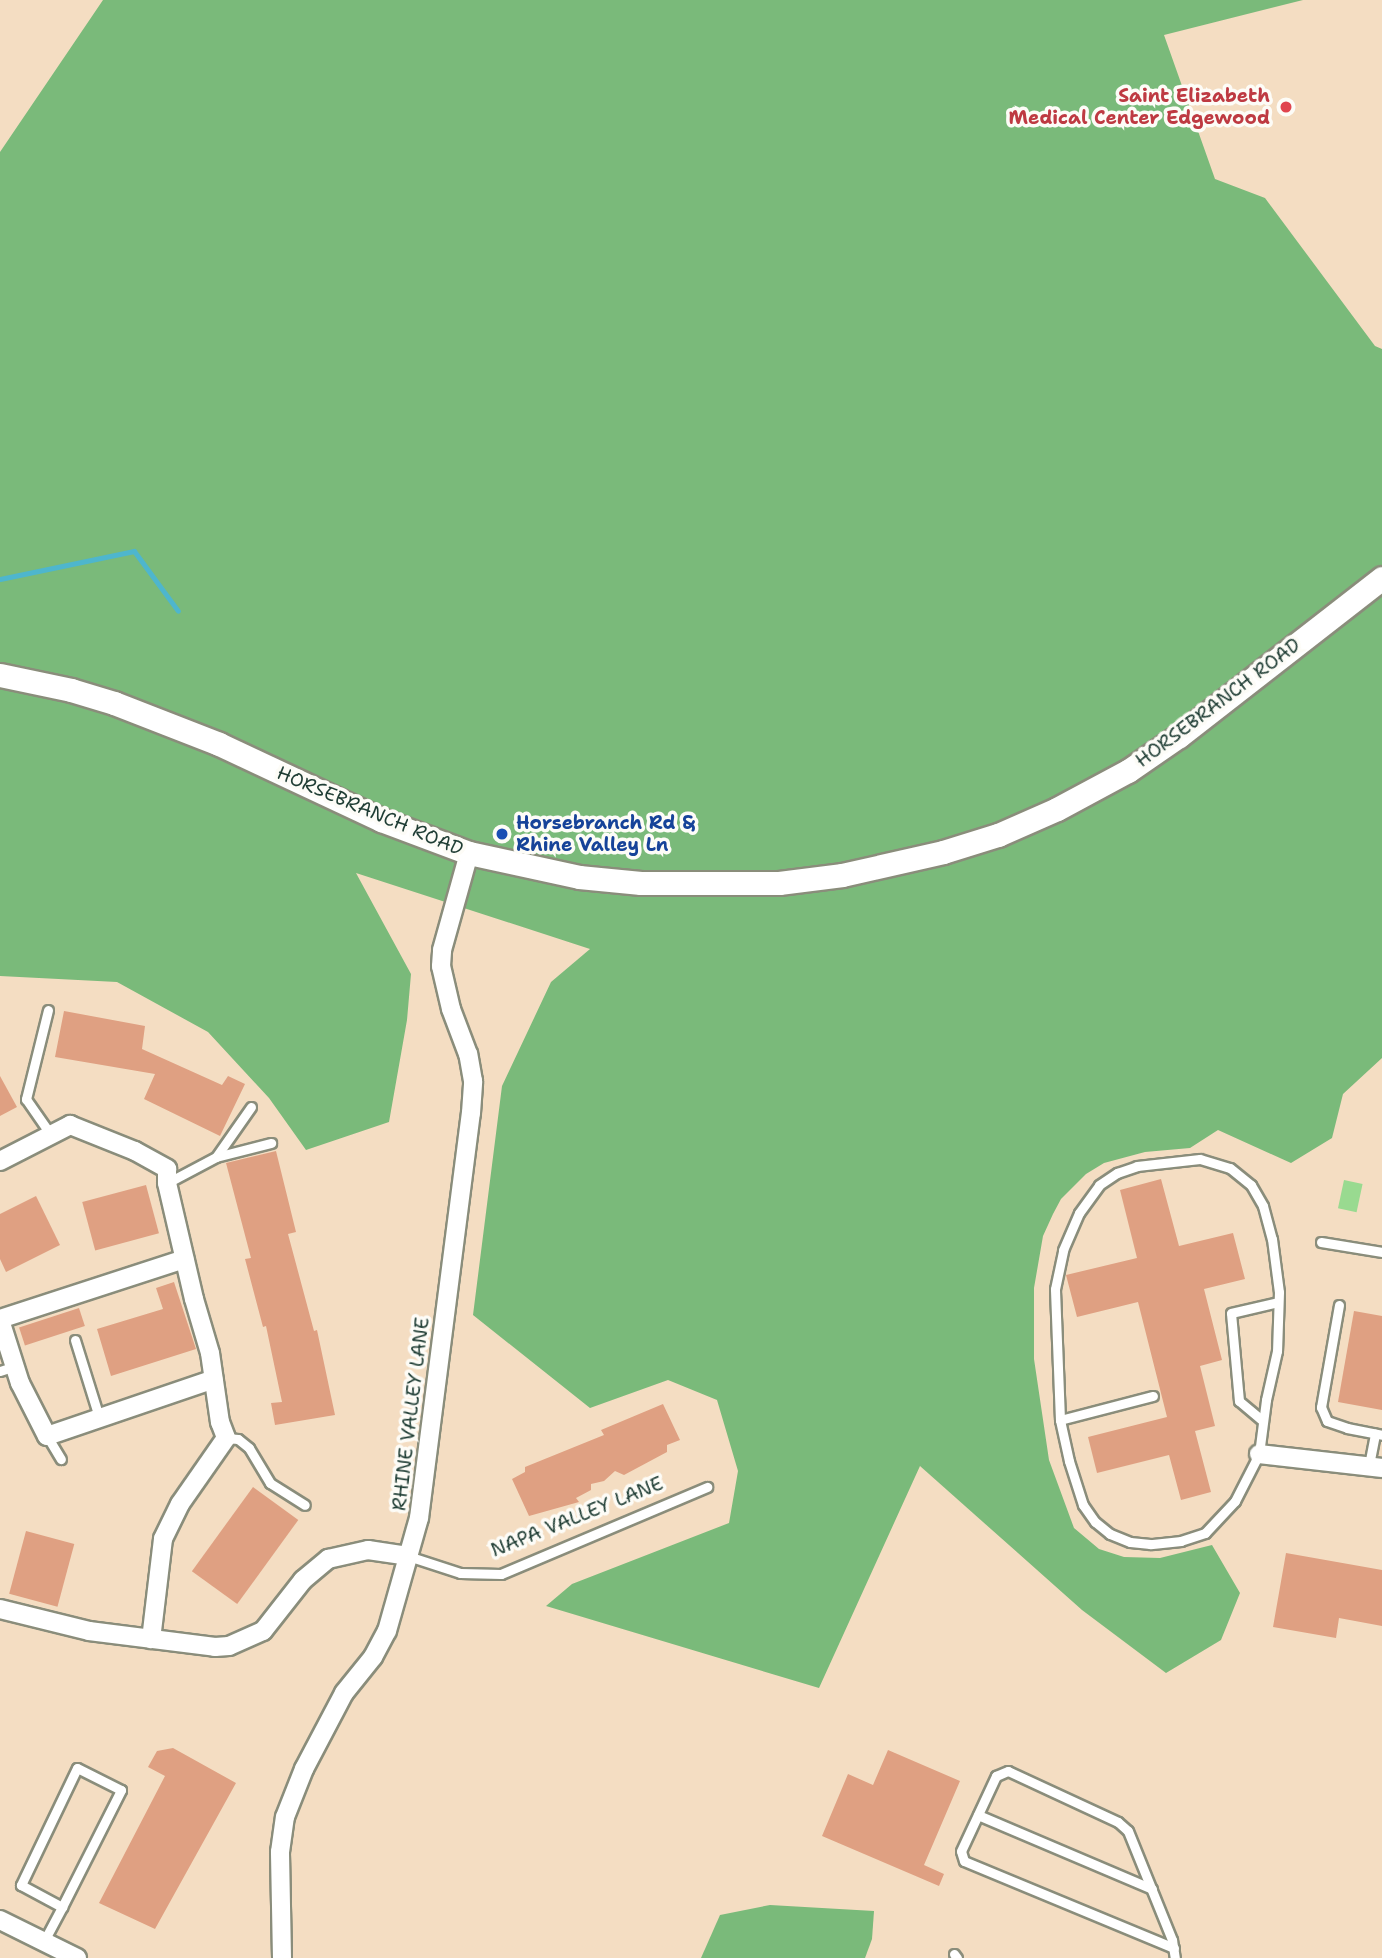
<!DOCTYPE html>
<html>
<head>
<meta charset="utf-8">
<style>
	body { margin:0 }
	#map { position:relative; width:1382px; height:1958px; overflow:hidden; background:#f4ddc2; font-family:"Shantell Sans",sans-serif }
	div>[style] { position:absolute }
	.green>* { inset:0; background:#99da90; transform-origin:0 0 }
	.forest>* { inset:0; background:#7aba7a }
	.stream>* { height:5px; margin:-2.5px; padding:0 2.5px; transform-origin:2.5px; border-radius:2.5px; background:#4eb6cd }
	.building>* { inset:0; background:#dfa082; transform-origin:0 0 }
	.roads { filter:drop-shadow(2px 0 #8a8d7b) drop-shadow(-2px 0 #8a8d7b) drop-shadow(0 2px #8a8d7b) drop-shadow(0 -2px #8a8d7b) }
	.service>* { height:9px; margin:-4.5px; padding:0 4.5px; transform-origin:4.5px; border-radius:4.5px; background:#fff }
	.minor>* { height:18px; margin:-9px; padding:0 9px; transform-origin:9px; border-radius:9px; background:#fff }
	.tertiary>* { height:23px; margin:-11.5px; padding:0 11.5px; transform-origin:11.5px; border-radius:11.5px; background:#fff }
	.dots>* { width:19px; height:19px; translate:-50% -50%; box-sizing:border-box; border:4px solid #fdfcf7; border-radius:50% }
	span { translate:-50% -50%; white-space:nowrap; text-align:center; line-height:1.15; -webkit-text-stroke:7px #fdfcf7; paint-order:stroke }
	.health-label { font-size:19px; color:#be3a42; font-weight:700 }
	.right { translate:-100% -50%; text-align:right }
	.street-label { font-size:19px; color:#1f3d34 }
	.transit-label { font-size:19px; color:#164399; font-weight:700 }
	.left { translate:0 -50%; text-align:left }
</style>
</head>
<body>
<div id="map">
	<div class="green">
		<div style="left:1344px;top:1180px;width:19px;height:29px;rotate:12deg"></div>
	</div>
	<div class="forest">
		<div style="clip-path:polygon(103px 0,1303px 0,1164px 35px,1215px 179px,1265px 198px,1375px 346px,1382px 349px,1382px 1058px,1343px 1094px,1332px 1138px,1291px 1163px,1218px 1130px,1190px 1148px,1145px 1152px,1104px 1163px,1086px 1174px,1061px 1199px,1053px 1214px,1043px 1236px,1034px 1288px,1034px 1359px,1049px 1460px,1074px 1528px,1099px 1549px,1124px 1557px,1160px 1558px,1212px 1545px,1240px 1593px,1221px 1640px,1166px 1673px,1082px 1610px,920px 1466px,819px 1688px,546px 1606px,572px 1584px,729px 1523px,738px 1471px,717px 1400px,668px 1380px,590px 1408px,473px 1315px,502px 1086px,551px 982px,590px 949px,356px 873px,411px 974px,407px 1020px,389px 1122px,306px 1150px,269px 1098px,208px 1032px,117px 982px,0 976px,0 152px)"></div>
		<div style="clip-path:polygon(770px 1905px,874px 1911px,872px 1939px,865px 1958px,701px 1958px,720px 1915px)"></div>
	</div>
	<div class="stream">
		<div style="left:0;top:579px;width:137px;rotate:-11.8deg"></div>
		<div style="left:134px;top:551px;width:74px;rotate:53.7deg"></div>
	</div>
	<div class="building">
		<div style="clip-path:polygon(64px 1011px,145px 1026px,142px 1049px,222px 1085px,228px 1076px,245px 1084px,220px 1136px,144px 1099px,155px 1074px,55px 1057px)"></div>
		<div style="clip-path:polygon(0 1076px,17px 1107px,0 1116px)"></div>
		<div style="clip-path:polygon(276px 1151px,296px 1232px,288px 1234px,314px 1331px,317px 1330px,335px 1415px,275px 1425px,271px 1403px,282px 1402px,266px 1326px,263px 1327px,245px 1259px,251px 1258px,226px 1163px)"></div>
		<div style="clip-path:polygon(1161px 1179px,1179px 1246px,1233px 1233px,1245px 1279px,1204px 1289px,1222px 1360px,1200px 1366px,1215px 1426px,1195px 1431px,1211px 1492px,1181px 1500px,1169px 1455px,1097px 1473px,1088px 1437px,1167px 1417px,1138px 1302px,1077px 1317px,1066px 1275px,1137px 1258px,1120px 1190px)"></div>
		<div style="left:146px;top:1185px;width:50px;height:66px;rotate:75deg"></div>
		<div style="clip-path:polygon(36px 1196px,60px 1245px,6px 1272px,0 1259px,0 1214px)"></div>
		<div style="clip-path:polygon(174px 1282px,196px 1349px,111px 1376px,97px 1329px,163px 1309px,156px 1288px)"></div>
		<div style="left:79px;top:1308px;width:19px;height:63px;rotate:72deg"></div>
		<div style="clip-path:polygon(1354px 1311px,1382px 1316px,1382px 1410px,1338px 1402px)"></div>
		<div style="clip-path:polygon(663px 1404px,680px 1440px,667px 1445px,667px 1452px,624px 1475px,615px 1471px,604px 1481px,591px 1484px,591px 1490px,576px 1498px,579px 1502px,529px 1516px,512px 1479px,525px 1472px,525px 1467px,604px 1435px,601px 1430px)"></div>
		<div style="left:253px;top:1487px;width:56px;height:104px;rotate:36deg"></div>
		<div style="left:26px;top:1531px;width:50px;height:65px;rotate:15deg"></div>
		<div style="clip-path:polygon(1286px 1553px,1382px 1570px,1382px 1626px,1339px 1618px,1336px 1638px,1273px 1627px)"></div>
		<div style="clip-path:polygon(173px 1748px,236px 1783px,155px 1929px,99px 1903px,165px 1776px,148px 1767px,157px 1751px)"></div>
		<div style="clip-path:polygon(888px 1750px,960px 1781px,924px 1865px,944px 1874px,939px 1886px,822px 1836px,848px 1774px,873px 1785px)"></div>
	</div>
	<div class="roads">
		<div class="service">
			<div style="left:48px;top:1010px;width:92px;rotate:103.9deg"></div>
			<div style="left:26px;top:1099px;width:44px;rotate:55.2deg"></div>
			<div style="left:216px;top:1157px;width:57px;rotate:-14.3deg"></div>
			<div style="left:1200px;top:1159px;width:31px;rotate:17deg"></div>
			<div style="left:1230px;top:1168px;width:27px;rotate:39deg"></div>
			<div style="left:1251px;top:1185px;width:24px;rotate:60deg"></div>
			<div style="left:1263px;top:1206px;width:34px;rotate:75deg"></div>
			<div style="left:1272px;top:1239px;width:53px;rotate:82.5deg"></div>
			<div style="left:1279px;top:1292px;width:59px;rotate:91.9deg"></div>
			<div style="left:1277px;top:1351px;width:50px;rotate:102.7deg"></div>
			<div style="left:1266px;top:1400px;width:54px;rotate:97.4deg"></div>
			<div style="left:1259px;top:1454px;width:53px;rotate:117.1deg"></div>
			<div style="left:1235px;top:1501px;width:44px;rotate:133.2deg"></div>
			<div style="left:1205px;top:1533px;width:25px;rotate:162deg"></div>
			<div style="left:1181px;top:1541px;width:31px;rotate:174deg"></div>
			<div style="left:1150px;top:1544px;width:20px;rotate:-174deg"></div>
			<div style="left:1130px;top:1542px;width:22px;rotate:-158deg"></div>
			<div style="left:1110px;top:1534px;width:19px;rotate:-141deg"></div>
			<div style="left:1095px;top:1522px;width:21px;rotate:-125deg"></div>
			<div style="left:1083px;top:1505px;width:46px;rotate:-107.7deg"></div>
			<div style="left:1069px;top:1461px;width:42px;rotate:-102.4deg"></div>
			<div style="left:1060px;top:1420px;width:131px;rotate:-92.2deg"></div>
			<div style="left:1055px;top:1289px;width:40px;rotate:-78deg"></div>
			<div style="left:1063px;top:1250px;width:40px;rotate:-66.6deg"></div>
			<div style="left:1079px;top:1213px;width:34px;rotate:-54deg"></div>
			<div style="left:1099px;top:1185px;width:22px;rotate:-34deg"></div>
			<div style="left:1117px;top:1173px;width:21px;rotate:-19deg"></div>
			<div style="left:1137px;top:1166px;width:63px;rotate:-6.3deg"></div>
			<div style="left:167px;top:1183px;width:55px;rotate:-28deg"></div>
			<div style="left:216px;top:1157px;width:61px;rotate:-55deg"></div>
			<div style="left:1321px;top:1242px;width:62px;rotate:9.3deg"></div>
			<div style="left:1339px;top:1305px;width:104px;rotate:100deg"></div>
			<div style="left:1321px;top:1407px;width:15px;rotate:67deg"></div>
			<div style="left:1327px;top:1421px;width:21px;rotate:19deg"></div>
			<div style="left:1347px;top:1428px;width:36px;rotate:11deg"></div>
			<div style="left:75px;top:1340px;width:81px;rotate:72.7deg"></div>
			<div style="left:0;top:1371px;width:16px;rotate:-18deg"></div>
			<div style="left:1060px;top:1420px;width:96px;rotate:-14.5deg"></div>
			<div style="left:1263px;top:1421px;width:31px;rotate:-140deg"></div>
			<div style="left:1239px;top:1401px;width:88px;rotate:-95.2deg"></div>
			<div style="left:1231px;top:1313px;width:48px;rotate:-13.2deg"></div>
			<div style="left:47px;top:1436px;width:27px;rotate:59deg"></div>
			<div style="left:226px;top:1438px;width:12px;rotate:5deg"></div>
			<div style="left:238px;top:1439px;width:14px;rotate:39deg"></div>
			<div style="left:249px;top:1448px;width:41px;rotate:59deg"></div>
			<div style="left:270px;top:1483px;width:41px;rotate:32.2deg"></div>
			<div style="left:1369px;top:1465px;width:32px;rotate:-79deg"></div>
			<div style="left:408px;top:1556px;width:55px;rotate:18.1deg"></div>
			<div style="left:460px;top:1573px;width:41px;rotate:1.4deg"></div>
			<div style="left:501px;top:1574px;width:224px;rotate:-22.9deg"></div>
			<div style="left:978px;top:1815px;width:189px;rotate:23deg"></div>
			<div style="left:44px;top:1941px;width:38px;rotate:-62deg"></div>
			<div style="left:62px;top:1907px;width:131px;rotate:-63.2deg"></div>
			<div style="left:121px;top:1790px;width:49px;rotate:-153.4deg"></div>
			<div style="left:77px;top:1768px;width:130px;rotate:115.6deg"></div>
			<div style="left:21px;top:1885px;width:47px;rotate:28.2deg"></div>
			<div style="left:1174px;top:1948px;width:227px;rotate:-157.5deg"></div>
			<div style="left:964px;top:1861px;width:10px;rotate:-107deg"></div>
			<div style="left:961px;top:1851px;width:83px;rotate:-65deg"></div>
			<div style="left:996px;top:1776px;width:13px;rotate:-23deg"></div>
			<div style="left:1008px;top:1771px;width:121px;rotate:24.9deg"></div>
			<div style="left:1118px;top:1822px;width:13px;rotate:42deg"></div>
			<div style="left:1128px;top:1831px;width:118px;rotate:68deg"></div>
			<div style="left:1172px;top:1940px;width:18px;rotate:81deg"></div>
			<div style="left:954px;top:1954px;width:5px;rotate:53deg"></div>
		</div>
		<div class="minor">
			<div style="left:0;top:1161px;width:79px;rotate:-27.2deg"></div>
			<div style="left:70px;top:1125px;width:70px;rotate:21.8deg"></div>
			<div style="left:135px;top:1151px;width:37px;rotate:29deg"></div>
			<div style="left:167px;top:1169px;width:14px;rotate:90deg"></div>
			<div style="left:167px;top:1183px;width:119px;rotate:76.9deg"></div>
			<div style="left:194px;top:1299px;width:56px;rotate:73.5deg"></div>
			<div style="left:210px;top:1353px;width:70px;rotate:81.8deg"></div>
			<div style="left:220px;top:1422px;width:17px;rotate:69deg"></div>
			<div style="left:226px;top:1438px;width:80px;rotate:124.9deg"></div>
			<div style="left:180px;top:1504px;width:39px;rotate:116deg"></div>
			<div style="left:163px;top:1539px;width:101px;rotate:96.8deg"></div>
			<div style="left:0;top:1319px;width:194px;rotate:-18deg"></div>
			<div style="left:0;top:1320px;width:66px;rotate:72.4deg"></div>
			<div style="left:20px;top:1383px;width:59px;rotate:63deg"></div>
			<div style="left:47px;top:1436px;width:176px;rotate:-18.8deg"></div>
			<div style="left:1259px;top:1454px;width:124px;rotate:6.5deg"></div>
			<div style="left:0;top:1609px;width:92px;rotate:13.9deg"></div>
			<div style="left:89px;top:1631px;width:127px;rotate:7.2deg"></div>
			<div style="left:215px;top:1647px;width:14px;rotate:-4deg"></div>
			<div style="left:229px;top:1646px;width:37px;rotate:-24deg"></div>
			<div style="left:263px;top:1631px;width:65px;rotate:-51.9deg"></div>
			<div style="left:303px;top:1580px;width:33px;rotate:-40deg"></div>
			<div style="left:328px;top:1559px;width:41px;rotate:-12.7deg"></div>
			<div style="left:368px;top:1550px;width:40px;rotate:8.5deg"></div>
			<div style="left:0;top:1920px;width:86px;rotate:26.3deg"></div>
			<div style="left:282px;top:1958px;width:106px;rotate:-91.1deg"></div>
			<div style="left:280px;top:1852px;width:35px;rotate:-82deg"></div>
			<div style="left:285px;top:1817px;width:52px;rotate:-68.4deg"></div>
			<div style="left:304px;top:1769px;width:86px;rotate:-62.2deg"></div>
			<div style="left:344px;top:1693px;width:46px;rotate:-51.1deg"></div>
			<div style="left:373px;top:1657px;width:30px;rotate:-62deg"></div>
			<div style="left:387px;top:1631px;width:117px;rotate:-74.2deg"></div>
			<div style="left:419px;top:1518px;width:408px;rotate:-82.7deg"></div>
			<div style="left:471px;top:1113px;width:32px;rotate:-86deg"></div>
			<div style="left:473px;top:1081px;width:27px;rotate:-100deg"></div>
			<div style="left:468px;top:1054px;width:48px;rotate:-110.7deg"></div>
			<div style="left:451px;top:1009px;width:44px;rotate:-103.1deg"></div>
			<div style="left:441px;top:966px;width:16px;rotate:-86deg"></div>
			<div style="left:442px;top:950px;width:101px;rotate:-74.4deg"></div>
		</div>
		<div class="tertiary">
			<div style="left:0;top:675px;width:73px;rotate:11.9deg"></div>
			<div style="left:71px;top:690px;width:45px;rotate:16.8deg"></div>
			<div style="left:114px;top:703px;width:113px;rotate:21.3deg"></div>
			<div style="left:219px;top:744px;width:179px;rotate:25.1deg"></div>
			<div style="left:381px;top:820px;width:94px;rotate:20.6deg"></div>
			<div style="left:469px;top:853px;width:113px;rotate:12.3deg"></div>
			<div style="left:579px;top:877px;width:62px;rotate:5.5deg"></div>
			<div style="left:641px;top:883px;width:138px"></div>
			<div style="left:779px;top:883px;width:64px;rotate:-7.2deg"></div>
			<div style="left:842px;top:875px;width:104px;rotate:-12.8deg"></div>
			<div style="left:943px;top:852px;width:58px;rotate:-17.2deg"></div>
			<div style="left:998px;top:835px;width:64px;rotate:-23.8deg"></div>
			<div style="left:1057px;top:809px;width:81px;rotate:-28.2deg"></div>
			<div style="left:1128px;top:771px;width:62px;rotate:-34.5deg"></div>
			<div style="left:1179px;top:736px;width:257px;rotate:-37.9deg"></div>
		</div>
	</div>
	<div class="dots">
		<div style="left:1286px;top:107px;background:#e0444e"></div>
		<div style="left:502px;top:834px;background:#1a4fb4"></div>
	</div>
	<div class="health-label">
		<span class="right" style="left:1270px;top:107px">Saint Elizabeth<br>Medical Center Edgewood</span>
	</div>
	<div class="street-label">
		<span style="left:1218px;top:703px;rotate:-37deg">HORSEBRANCH ROAD</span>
		<span style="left:370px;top:811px;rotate:23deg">HORSEBRANCH ROAD</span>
		<span style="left:411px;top:1414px;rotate:-83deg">RHINE VALLEY LANE</span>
		<span style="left:577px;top:1517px;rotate:-22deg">NAPA VALLEY LANE</span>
	</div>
	<div class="transit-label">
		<span class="left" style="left:516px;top:834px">Horsebranch Rd &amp;<br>Rhine Valley Ln</span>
	</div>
</div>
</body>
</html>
